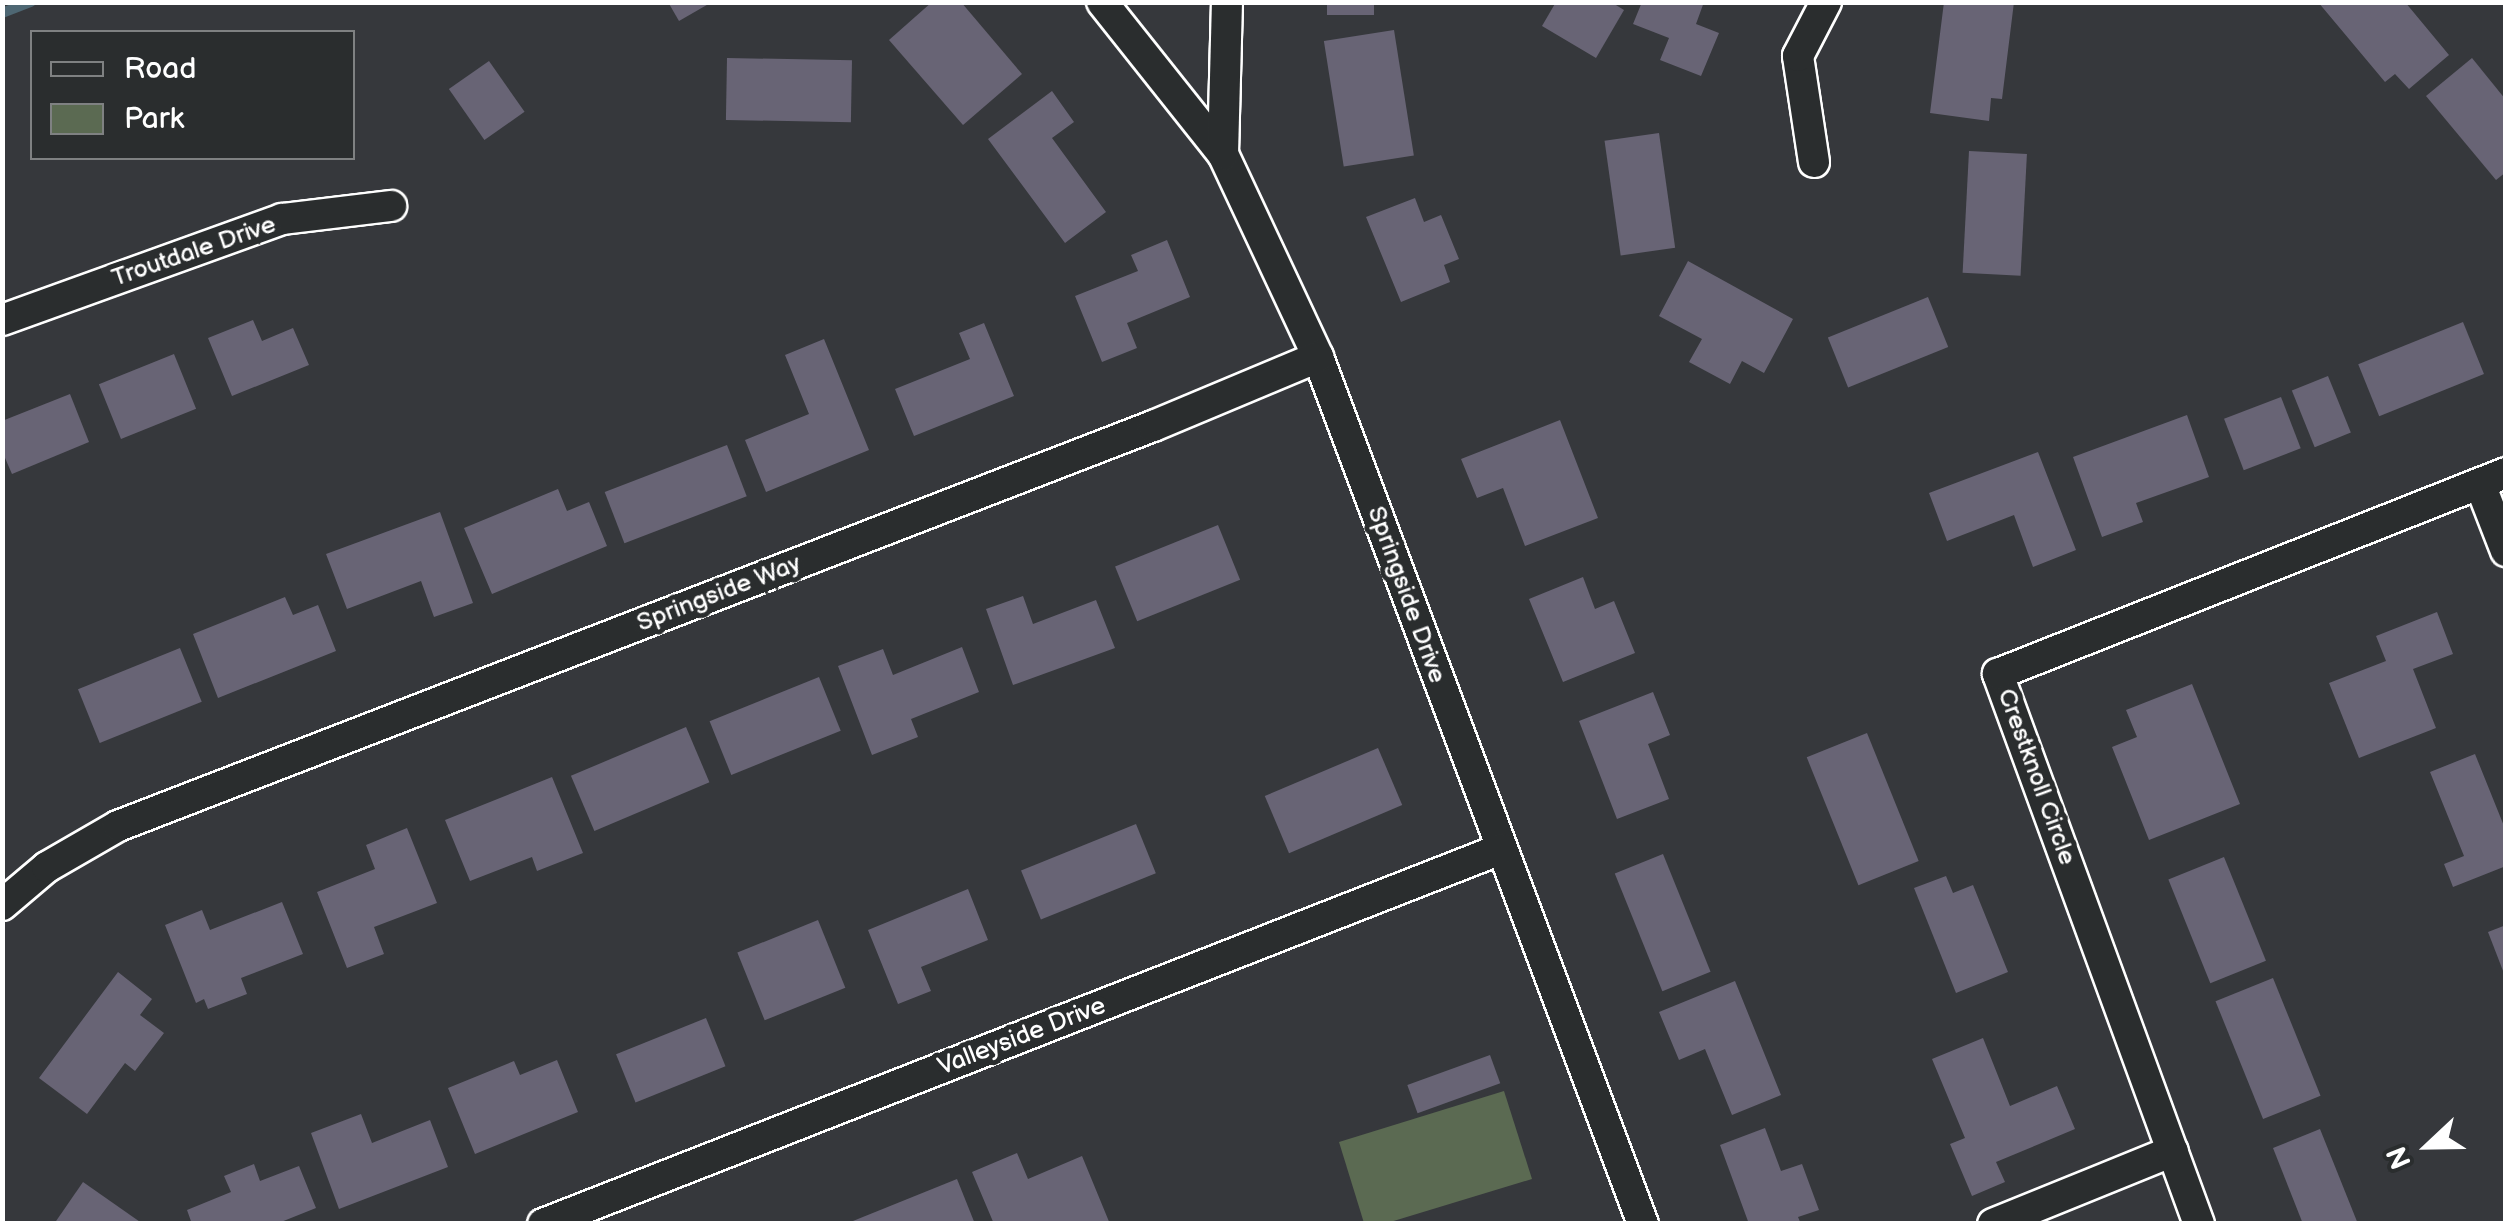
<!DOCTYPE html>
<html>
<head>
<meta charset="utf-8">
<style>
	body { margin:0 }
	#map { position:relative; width:2508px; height:1226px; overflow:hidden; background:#36383c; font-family:"Balsamiq Sans",sans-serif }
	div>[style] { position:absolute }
	.green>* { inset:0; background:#5b6a52 }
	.stream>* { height:10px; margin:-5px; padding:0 5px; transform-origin:5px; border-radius:5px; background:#4e6773 }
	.building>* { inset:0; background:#686475; transform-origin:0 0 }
	.roads { filter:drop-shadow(2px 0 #fff) drop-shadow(-2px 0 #fff) drop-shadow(0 2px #fff) drop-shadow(0 -2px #fff) }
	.street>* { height:30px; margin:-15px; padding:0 15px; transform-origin:15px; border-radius:15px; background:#2a2d2e }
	span { translate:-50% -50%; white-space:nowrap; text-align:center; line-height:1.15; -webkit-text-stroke:10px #2a2d2e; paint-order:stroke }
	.street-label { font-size:25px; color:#fff }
	.frame { position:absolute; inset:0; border:5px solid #fff; pointer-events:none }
	.legend { position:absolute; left:30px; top:30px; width:325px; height:130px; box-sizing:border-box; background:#2a2d2e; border:2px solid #7f8182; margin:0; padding:12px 18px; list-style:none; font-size:30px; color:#fff }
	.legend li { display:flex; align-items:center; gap:20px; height:50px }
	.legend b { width:50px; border:2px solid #7f8182 }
	.north { position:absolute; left:2378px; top:1096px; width:100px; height:100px; -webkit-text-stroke:8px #2a2d2e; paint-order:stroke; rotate:248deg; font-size:28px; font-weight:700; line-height:40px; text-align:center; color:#fff }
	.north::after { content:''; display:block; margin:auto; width:35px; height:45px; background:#fff; clip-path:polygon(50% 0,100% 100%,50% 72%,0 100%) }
</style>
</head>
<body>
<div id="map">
	<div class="green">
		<div style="clip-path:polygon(1504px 1091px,1532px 1179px,1387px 1223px,1364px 1223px,1339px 1142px)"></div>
	</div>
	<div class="stream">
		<div style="left:2px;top:13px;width:31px;rotate:-21deg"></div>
	</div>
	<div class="building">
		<div style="clip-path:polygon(668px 2px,712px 2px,679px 21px)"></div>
		<div style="clip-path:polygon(932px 2px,961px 2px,1022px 74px,963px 125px,889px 40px)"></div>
		<div style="left:1327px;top:2px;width:47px;height:13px"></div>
		<div style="clip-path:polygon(1556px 2px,1611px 2px,1624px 10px,1596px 58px,1542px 26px)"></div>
		<div style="clip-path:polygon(1642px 2px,1704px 2px,1696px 24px,1719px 33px,1701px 76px,1660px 60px,1669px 38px,1633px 24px)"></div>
		<div style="clip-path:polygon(1944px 2px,2014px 2px,2002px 99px,1991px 98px,1989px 121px,1930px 113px)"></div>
		<div style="clip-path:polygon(2318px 2px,2405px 2px,2449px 55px,2409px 89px,2395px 74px,2385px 82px)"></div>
		<div style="left:1394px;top:30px;width:127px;height:71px;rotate:81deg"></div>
		<div style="left:727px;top:58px;width:125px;height:62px;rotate:1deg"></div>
		<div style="clip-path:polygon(2472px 58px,2506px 100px,2506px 172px,2496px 180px,2426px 96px)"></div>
		<div style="left:489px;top:61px;width:62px;height:49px;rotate:55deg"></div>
		<div style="clip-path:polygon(1052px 91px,1074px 122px,1052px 138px,1106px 212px,1065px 243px,988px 139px)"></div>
		<div style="left:1659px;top:133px;width:116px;height:55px;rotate:82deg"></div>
		<div style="left:1969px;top:151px;width:58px;height:122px;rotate:3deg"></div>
		<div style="clip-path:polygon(1415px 198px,1424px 222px,1441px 215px,1459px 259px,1444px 265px,1450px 282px,1401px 302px,1366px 217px)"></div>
		<div style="clip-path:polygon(1167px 240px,1190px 297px,1127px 323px,1137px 348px,1102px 362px,1075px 296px,1138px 271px,1131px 255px)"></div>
		<div style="clip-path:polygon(1688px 261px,1793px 319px,1764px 373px,1742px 361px,1730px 384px,1689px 362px,1702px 339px,1659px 316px)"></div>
		<div style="left:1928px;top:297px;width:54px;height:108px;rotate:68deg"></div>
		<div style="clip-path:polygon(253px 320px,262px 341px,293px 328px,309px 365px,232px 396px,208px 338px)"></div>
		<div style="left:2463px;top:322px;width:56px;height:113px;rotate:68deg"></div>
		<div style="clip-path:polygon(984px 323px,1014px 396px,914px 436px,895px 389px,970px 359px,959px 333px)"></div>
		<div style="clip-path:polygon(824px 339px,869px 450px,766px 492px,745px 440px,809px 414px,785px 355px)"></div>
		<div style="left:174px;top:354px;width:59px;height:81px;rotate:68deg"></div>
		<div style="left:2328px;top:376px;width:61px;height:39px;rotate:68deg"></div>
		<div style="clip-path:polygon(70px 394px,89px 442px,12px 474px,2px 451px,2px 421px)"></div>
		<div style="left:2281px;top:397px;width:55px;height:61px;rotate:69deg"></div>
		<div style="clip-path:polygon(2187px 415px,2209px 477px,2136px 503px,2143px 522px,2102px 537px,2073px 457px)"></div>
		<div style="clip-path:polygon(1560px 420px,1598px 518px,1525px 546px,1503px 488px,1477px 498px,1461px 459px)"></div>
		<div style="left:727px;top:445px;width:55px;height:131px;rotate:69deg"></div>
		<div style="clip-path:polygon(2038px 452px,2076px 550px,2033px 567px,2014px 515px,1947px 541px,1929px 493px)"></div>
		<div style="clip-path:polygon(558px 489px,567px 511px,589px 502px,607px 546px,492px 594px,464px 528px)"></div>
		<div style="clip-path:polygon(440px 512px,473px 603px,434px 617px,421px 581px,347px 609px,326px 554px)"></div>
		<div style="left:1218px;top:525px;width:59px;height:111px;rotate:68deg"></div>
		<div style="clip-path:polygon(1583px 577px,1595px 609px,1614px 601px,1635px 653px,1563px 682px,1529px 599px)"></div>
		<div style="clip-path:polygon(1023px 596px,1033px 624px,1096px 600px,1115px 648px,1013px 685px,986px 609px)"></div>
		<div style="clip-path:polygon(285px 597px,293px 615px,318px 605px,336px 651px,218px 698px,193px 634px)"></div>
		<div style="clip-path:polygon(2437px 612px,2453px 654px,2413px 669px,2436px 728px,2359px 758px,2329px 683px,2386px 661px,2376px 636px)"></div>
		<div style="clip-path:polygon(962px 647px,979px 692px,911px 719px,918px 737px,872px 755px,838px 666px,883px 649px,893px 675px)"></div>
		<div style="left:180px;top:648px;width:58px;height:110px;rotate:68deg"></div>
		<div style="left:819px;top:677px;width:58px;height:118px;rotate:68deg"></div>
		<div style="clip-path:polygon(2192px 684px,2240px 804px,2149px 840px,2112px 747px,2137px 737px,2126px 710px)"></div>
		<div style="clip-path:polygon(1653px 692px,1670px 735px,1648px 744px,1669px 799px,1617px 819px,1579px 721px)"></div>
		<div style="left:686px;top:727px;width:60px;height:125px;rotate:67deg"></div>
		<div style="left:1867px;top:733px;width:138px;height:65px;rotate:68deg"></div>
		<div style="left:1378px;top:748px;width:62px;height:123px;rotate:67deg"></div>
		<div style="clip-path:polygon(2475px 754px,2506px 831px,2506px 866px,2453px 887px,2444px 864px,2464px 856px,2430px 772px)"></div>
		<div style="clip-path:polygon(552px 777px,583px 853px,537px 871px,532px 857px,470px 881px,445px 820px)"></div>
		<div style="left:1136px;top:824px;width:53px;height:124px;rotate:68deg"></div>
		<div style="clip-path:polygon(407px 828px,437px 903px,374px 927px,384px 954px,347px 968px,317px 892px,375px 869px,366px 845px)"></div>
		<div style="left:1663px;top:854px;width:127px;height:52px;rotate:68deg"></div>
		<div style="left:2224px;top:857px;width:112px;height:60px;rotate:68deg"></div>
		<div style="clip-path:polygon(1946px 876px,1953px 893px,1973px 885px,2008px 972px,1956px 993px,1914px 888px)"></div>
		<div style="clip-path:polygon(968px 889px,988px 940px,921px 967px,931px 991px,898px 1004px,868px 930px)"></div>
		<div style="clip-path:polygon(282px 902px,303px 954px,241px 978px,247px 994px,208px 1009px,204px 999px,196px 1003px,165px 925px,202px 910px,210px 930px)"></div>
		<div style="left:818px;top:920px;width:73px;height:87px;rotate:68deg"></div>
		<div style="clip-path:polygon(2506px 925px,2506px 976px,2505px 976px,2488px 932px)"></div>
		<div style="clip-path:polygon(118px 972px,152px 999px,140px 1015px,164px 1033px,135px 1071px,125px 1063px,87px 1114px,39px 1078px)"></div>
		<div style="left:2273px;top:978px;width:127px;height:62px;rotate:68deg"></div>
		<div style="clip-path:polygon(1735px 981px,1781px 1095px,1732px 1115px,1705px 1049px,1679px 1060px,1659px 1012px)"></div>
		<div style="left:706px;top:1018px;width:52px;height:97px;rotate:68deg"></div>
		<div style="clip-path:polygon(1983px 1038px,2010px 1106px,2057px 1086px,2075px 1129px,1996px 1162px,2005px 1182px,1972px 1196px,1950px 1144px,1965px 1138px,1932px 1059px)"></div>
		<div style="left:1490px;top:1055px;width:30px;height:88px;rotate:70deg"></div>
		<div style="clip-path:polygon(557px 1060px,578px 1112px,475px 1154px,448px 1088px,514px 1061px,520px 1075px)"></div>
		<div style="clip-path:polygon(361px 1114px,372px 1143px,430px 1120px,448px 1167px,339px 1209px,311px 1133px)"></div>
		<div style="clip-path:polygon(1765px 1128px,1781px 1171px,1802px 1164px,1819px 1210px,1798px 1217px,1801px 1224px,1749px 1224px,1720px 1145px)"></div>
		<div style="clip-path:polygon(2320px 1129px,2358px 1224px,2303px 1224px,2273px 1148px)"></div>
		<div style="clip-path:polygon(1017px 1153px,1028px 1179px,1082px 1156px,1110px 1224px,994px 1224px,972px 1172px)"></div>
		<div style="clip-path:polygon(254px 1164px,260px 1181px,299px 1166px,316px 1208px,276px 1224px,192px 1224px,187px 1210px,231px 1192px,224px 1176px)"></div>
		<div style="clip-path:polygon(957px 1179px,975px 1224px,848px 1224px,848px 1223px)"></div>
		<div style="clip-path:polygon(83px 1182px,143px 1224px,54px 1224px)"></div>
	</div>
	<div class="roads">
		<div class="street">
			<div style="left:1102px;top:2px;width:194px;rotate:51.5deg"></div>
			<div style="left:1223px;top:154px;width:224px;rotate:64.9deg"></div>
			<div style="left:1318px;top:357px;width:926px;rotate:69.45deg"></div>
			<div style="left:1223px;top:154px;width:152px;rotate:-88.5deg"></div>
			<div style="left:1814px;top:162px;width:107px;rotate:-98.6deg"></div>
			<div style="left:1798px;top:56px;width:61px;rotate:-62.6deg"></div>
			<div style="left:2px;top:320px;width:298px;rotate:-19.8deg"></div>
			<div style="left:282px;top:219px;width:110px;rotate:-6.8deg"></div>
			<div style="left:2480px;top:484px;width:72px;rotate:68.8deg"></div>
			<div style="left:2px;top:905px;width:59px;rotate:-40.2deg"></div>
			<div style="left:47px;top:867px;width:82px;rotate:-30deg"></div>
			<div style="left:118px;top:826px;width:1110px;rotate:-21.13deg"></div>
			<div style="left:1153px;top:426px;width:179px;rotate:-22.7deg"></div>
			<div style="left:543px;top:1224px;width:1029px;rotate:-21.38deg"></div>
			<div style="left:1993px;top:1224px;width:194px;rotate:-22.1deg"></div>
			<div style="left:2199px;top:1224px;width:586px;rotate:-110.08deg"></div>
			<div style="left:1998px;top:674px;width:546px;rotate:-21.59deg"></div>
		</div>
	</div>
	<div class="street-label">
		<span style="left:194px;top:252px;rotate:-19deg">Troutdale Drive</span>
		<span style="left:719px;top:594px;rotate:-21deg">Springside Way</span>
		<span style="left:1406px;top:595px;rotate:70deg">Springside Drive</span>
		<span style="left:2036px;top:777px;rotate:70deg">Crestknoll Circle</span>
		<span style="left:1022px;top:1037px;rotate:-21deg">Valleyside Drive</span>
	</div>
	<div class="frame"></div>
	<ul class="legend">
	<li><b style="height:12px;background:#2a2d2e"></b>Road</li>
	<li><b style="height:28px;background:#5b6a52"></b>Park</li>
	</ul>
	<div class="north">N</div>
</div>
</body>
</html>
